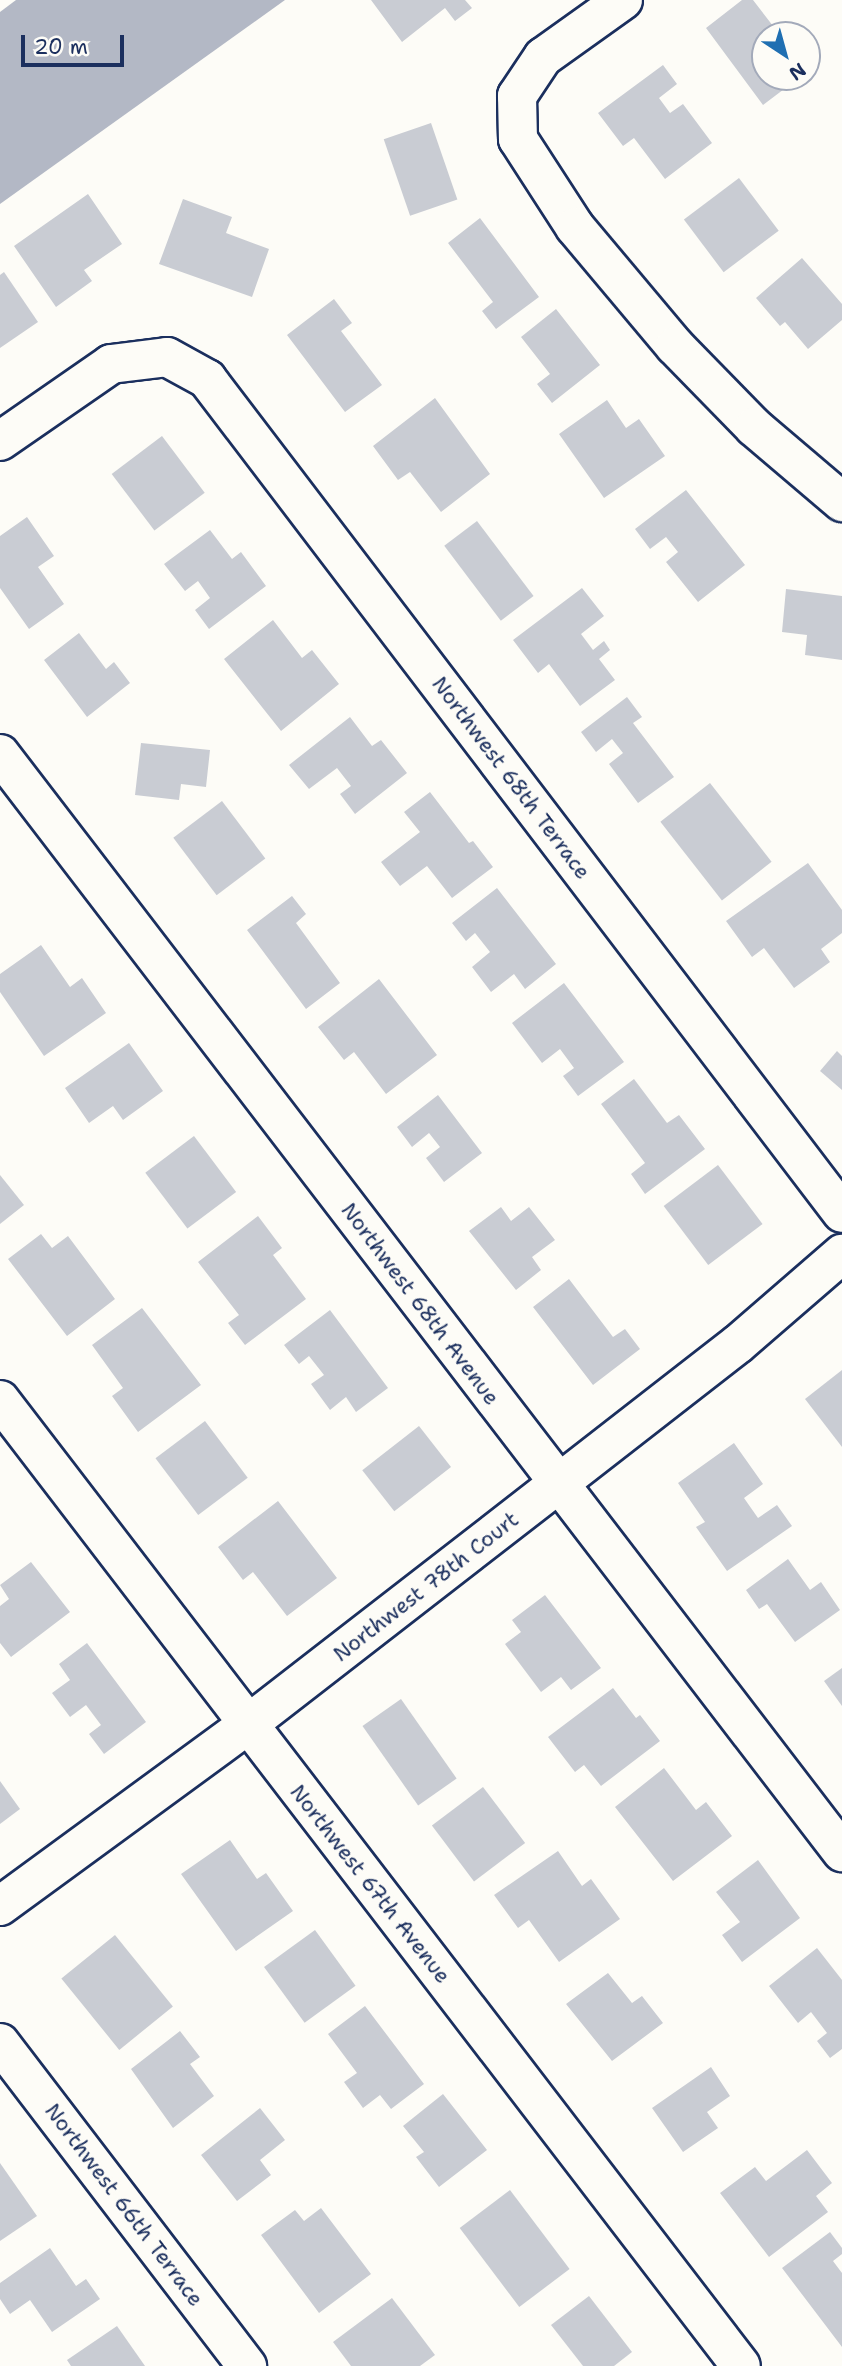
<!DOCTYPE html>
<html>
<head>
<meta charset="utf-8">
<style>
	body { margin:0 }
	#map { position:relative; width:842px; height:2366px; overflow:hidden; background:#fdfcf7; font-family:"Shantell Sans",sans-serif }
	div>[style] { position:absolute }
	.water>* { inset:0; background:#b3b8c5 }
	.building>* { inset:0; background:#c9ccd3; transform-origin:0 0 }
	.roads { filter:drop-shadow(2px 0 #1b2f5e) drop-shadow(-2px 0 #1b2f5e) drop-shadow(0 2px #1b2f5e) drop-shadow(0 -2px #1b2f5e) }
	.minor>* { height:38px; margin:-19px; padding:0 19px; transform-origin:19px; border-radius:19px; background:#fdfcf7 }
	span { translate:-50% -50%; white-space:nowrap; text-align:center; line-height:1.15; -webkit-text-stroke:6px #fdfcf7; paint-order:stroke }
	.street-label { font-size:21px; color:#1b2f5e }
	.north { position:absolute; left:751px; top:21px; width:70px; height:70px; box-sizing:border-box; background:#fdfcf7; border:2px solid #a3aaba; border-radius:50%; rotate:144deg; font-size:19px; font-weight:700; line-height:28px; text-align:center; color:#1b2f5e }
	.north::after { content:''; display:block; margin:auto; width:24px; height:32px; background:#1f6fb2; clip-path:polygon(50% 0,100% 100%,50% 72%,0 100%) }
	.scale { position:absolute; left:21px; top:35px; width:103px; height:32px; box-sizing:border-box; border:4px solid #1b2f5e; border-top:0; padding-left:9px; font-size:21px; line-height:24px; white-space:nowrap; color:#1b2f5e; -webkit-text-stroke:5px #fdfcf7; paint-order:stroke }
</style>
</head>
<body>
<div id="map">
	<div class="water">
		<div style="clip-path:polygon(16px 0,285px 0,0 204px,0 12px)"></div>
	</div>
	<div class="building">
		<div style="clip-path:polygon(371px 0,465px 0,472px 8px,455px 21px,445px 8px,402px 42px)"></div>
		<div style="clip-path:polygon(742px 0,753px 0,780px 35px,765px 35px,765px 77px,800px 77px,763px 105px,706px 28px)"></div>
		<div style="clip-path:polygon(663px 65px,677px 84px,659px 98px,670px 113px,683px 104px,712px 143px,665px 179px,634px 138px,623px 146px,598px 113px)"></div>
		<div style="left:431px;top:123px;width:81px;height:50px;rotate:71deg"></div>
		<div style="left:739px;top:178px;width:66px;height:69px;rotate:53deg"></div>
		<div style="clip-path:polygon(88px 194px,122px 244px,84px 270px,92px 281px,56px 307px,14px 246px)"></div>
		<div style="clip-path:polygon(183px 199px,232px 217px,226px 233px,269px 249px,252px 297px,159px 264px)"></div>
		<div style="clip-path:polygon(480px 218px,539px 297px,496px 329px,482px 311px,493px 302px,448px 243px)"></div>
		<div style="clip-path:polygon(802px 258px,842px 304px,842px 320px,808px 349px,785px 322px,780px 326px,756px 298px)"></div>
		<div style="clip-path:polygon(4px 272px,38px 322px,0 348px,0 275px)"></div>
		<div style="clip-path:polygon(334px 299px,352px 323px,341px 331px,382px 385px,345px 412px,287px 335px)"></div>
		<div style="clip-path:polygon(556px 309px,600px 365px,552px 403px,537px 384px,550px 374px,521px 337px)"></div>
		<div style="clip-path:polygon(435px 398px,490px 474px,441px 512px,410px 472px,398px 480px,373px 446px)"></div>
		<div style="clip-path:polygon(607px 400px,626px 428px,639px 419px,665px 456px,604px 498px,559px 434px)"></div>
		<div style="left:162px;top:436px;width:71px;height:63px;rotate:53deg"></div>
		<div style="clip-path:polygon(686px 490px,745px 565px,698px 602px,666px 562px,678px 552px,666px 537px,650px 549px,635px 529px)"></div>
		<div style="clip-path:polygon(27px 517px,54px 556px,38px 567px,64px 604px,29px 629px,0 588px,0 536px)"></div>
		<div style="left:477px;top:521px;width:94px;height:41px;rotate:53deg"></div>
		<div style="clip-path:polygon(210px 530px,232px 559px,241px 552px,266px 586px,209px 629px,195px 610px,210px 598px,198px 581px,185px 591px,164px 564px)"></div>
		<div style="clip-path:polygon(582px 588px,604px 616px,581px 634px,593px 650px,604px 641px,610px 650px,599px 659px,615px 680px,580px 706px,549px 664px,538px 673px,513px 640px)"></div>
		<div style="clip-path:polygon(786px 589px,842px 596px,842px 660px,805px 655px,807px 635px,782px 632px)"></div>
		<div style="clip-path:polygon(273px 620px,302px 658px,312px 650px,339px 684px,281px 731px,224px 659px)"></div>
		<div style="clip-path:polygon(79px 633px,106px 669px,114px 662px,130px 683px,87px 717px,44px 660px)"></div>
		<div style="clip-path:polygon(627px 697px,642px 717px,633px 723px,674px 777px,638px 803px,609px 764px,623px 753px,612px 739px,596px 752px,581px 732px)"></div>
		<div style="clip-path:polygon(350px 717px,372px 746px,381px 740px,407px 773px,355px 814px,340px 794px,351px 786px,337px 768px,309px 789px,289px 765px)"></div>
		<div style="clip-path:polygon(141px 743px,210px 750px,206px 787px,181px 784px,179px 800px,135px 795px)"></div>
		<div style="left:710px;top:783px;width:100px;height:63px;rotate:52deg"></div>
		<div style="clip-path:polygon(430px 792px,469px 843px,473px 841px,493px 867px,452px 898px,427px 866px,400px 886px,381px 862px,420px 832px,404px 812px)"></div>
		<div style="left:222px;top:801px;width:72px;height:61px;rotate:53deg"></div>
		<div style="clip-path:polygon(808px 863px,842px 910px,842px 933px,821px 949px,830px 962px,794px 988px,764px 948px,752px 957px,726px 921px)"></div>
		<div style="clip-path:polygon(497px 888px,556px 964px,525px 989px,514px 974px,491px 992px,472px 967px,490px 952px,475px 933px,466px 941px,452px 923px)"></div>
		<div style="clip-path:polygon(292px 896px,306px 914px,296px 923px,340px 983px,306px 1009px,247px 930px)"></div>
		<div style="clip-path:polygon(41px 945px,70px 987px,82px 978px,106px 1013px,44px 1056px,0 992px,0 974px)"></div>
		<div style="clip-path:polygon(379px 979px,437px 1055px,386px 1094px,354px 1052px,344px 1060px,318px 1027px)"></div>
		<div style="clip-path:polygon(564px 983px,624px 1062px,578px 1096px,563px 1076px,574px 1068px,560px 1049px,542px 1063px,512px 1023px)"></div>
		<div style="clip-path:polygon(129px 1043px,163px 1091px,123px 1120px,113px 1106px,89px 1123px,65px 1088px)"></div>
		<div style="clip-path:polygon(837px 1051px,842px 1056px,842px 1090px,820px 1071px)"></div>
		<div style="clip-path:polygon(634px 1079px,667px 1123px,679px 1115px,705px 1149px,645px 1194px,631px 1174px,645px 1163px,601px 1104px)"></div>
		<div style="clip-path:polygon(438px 1095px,482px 1153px,444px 1182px,426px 1158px,440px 1147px,429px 1133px,412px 1147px,397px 1127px)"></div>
		<div style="left:194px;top:1136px;width:70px;height:61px;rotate:53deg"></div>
		<div style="left:718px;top:1165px;width:74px;height:68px;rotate:53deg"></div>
		<div style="clip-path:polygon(0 1175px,24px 1205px,0 1224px)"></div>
		<div style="clip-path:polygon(501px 1207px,511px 1221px,529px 1207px,555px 1240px,532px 1257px,541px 1270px,516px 1290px,469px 1231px)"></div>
		<div style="clip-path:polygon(258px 1216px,282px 1248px,273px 1255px,306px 1299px,245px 1345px,228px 1323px,239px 1315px,198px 1262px)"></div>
		<div style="clip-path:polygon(41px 1234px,52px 1248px,68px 1236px,115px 1299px,67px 1336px,8px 1259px)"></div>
		<div style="clip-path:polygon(569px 1279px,613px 1337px,625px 1329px,640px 1349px,593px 1385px,533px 1307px)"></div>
		<div style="clip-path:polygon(142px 1308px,201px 1385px,138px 1432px,112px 1396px,123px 1388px,92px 1345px)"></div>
		<div style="clip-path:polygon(330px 1310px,388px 1388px,356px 1412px,346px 1397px,330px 1410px,311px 1384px,324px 1375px,309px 1356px,299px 1364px,284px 1345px)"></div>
		<div style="clip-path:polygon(842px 1370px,842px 1447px,805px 1399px)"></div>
		<div style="left:205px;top:1421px;width:71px;height:62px;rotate:53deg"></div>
		<div style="left:419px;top:1426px;width:52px;height:72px;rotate:52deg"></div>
		<div style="clip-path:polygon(734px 1443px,763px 1484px,744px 1498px,758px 1518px,777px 1505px,792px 1526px,727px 1571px,696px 1527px,705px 1522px,678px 1483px)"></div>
		<div style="clip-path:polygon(278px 1501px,337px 1578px,287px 1616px,253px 1572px,243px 1580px,218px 1547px)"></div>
		<div style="clip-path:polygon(788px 1559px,810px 1590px,821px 1582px,840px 1610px,795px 1642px,767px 1604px,759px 1609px,746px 1590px)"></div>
		<div style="clip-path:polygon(31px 1562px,70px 1612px,11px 1657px,0 1643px,0 1606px,9px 1599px,0 1585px)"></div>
		<div style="clip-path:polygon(545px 1595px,601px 1668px,571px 1690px,561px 1677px,541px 1692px,505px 1644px,521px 1632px,512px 1620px)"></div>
		<div style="clip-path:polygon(87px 1643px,146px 1722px,104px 1754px,89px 1734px,101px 1725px,86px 1705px,70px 1717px,52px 1693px,70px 1680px,59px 1664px)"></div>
		<div style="clip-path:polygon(842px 1668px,842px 1706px,824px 1681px)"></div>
		<div style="clip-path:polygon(613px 1688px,636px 1718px,640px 1715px,660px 1741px,601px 1786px,584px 1765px,575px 1772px,548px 1737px)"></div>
		<div style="left:401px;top:1699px;width:97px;height:47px;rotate:55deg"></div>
		<div style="clip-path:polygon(664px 1768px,696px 1810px,706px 1802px,732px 1836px,673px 1881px,615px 1807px)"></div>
		<div style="clip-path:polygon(0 1781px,20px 1809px,0 1824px)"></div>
		<div style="left:483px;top:1787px;width:70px;height:64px;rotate:53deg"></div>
		<div style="clip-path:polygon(230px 1840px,257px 1879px,266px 1873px,293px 1911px,236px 1951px,181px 1874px)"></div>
		<div style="clip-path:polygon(558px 1851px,582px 1886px,591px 1879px,620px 1919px,559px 1962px,529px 1920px,518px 1928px,494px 1895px)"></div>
		<div style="clip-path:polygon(758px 1860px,800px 1918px,742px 1962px,722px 1935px,740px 1922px,716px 1892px)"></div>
		<div style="left:315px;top:1930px;width:69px;height:63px;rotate:54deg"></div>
		<div style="left:115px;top:1935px;width:92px;height:69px;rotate:51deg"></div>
		<div style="clip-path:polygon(817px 1948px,842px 1980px,842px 2049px,830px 2058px,817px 2041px,827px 2033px,811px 2012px,798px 2023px,769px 1986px)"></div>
		<div style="clip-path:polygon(608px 1973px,632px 2003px,642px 1996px,663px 2023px,612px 2061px,566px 2004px)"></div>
		<div style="clip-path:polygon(365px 2006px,424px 2084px,391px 2109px,380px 2095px,363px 2108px,344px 2082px,357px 2073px,328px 2034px)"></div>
		<div style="clip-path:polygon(180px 2031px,200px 2057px,190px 2064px,214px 2096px,173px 2128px,131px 2069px)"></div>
		<div style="clip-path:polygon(711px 2067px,730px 2096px,707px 2112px,718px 2128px,683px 2152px,652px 2108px)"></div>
		<div style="clip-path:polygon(443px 2094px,487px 2150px,439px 2187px,416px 2157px,424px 2152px,403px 2126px)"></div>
		<div style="clip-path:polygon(260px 2108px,285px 2140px,260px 2160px,271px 2175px,237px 2201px,201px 2155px)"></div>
		<div style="clip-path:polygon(807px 2150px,832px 2183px,816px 2196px,828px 2212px,769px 2257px,720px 2193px,755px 2167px,766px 2181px)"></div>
		<div style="clip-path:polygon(0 2163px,37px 2216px,0 2241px)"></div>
		<div style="left:510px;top:2190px;width:99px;height:63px;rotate:53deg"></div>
		<div style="clip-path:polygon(321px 2208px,371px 2274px,319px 2313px,261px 2235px,295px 2210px,304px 2221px)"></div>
		<div style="clip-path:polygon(830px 2232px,842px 2248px,842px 2254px,833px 2261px,842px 2273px,842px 2347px,782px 2268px)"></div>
		<div style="clip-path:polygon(50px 2248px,76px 2286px,86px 2279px,100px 2299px,52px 2332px,30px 2300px,10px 2314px,0 2299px,0 2283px)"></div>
		<div style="clip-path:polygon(589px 2296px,632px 2352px,614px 2366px,583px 2366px,551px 2325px)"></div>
		<div style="clip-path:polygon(392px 2298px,435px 2355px,420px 2366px,351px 2366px,333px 2342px)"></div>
		<div style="clip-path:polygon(117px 2326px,145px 2366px,71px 2366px,67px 2360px)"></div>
	</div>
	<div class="roads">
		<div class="minor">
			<div style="left:623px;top:0;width:98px;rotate:144.5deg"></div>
			<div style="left:543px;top:57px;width:47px;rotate:123.7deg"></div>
			<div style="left:517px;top:96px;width:43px;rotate:88.7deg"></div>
			<div style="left:518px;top:139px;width:105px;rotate:57.1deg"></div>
			<div style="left:575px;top:227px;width:155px;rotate:50deg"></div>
			<div style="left:675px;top:346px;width:113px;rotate:45.7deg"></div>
			<div style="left:754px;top:427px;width:116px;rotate:40.4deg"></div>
			<div style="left:0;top:441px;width:135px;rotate:-34.7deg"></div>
			<div style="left:111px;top:364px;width:56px;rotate:-7.1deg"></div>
			<div style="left:167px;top:357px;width:46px;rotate:28.8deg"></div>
			<div style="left:207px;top:379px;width:1048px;rotate:52.71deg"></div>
			<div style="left:0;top:754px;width:1384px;rotate:52.52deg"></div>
			<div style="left:0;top:1400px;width:1217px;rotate:52.51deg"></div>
			<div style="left:0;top:1906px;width:306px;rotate:-36.2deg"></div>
			<div style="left:247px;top:1725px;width:393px;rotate:-37.8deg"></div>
			<div style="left:558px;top:1484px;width:228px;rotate:-37.9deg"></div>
			<div style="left:738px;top:1344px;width:138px;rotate:-40.9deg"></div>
			<div style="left:0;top:2043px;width:407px;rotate:52.6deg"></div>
		</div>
	</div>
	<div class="street-label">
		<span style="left:511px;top:778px;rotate:53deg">Northwest 68th Terrace</span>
		<span style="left:420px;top:1304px;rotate:53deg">Northwest 68th Avenue</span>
		<span style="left:426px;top:1587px;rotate:-38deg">Northwest 78th Court</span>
		<span style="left:370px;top:1884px;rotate:52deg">Northwest 67th Avenue</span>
		<span style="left:124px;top:2205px;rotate:53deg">Northwest 66th Terrace</span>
	</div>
	<div class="north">N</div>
	<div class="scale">20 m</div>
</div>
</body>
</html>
